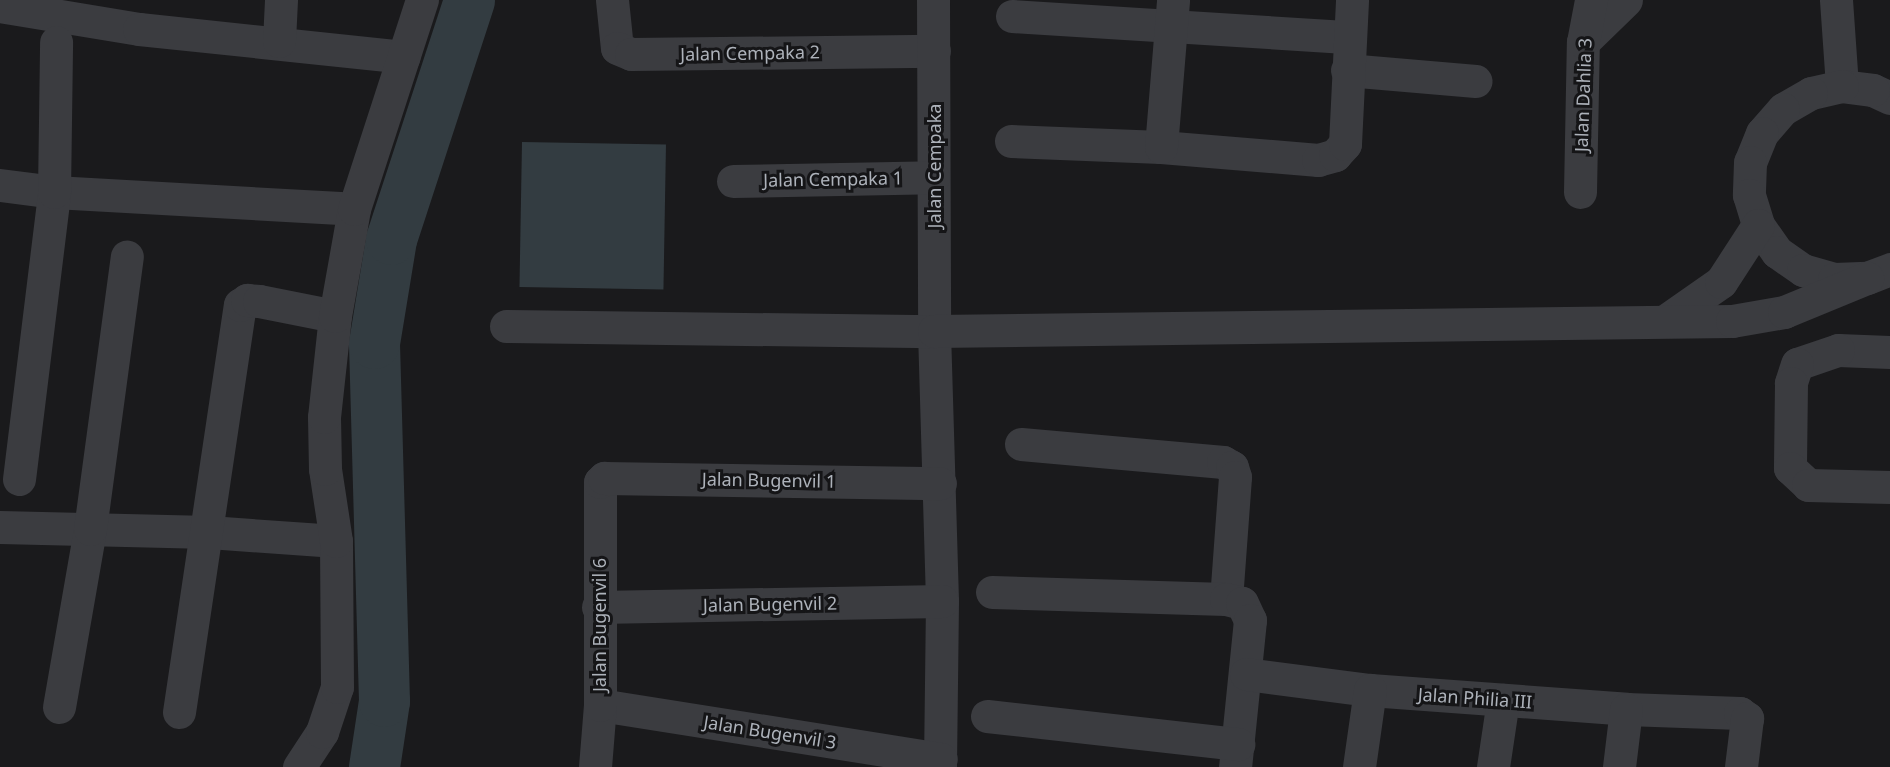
<!DOCTYPE html>
<html>
<head>
<meta charset="utf-8">
<style>
	body { margin:0 }
	#map { position:relative; width:1890px; height:767px; overflow:hidden; background:#1a1a1c; font-family:"Noto Sans",sans-serif }
	div>[style] { position:absolute }
	.water>* { inset:0; background:#333c41; transform-origin:0 0 }
	.river>* { height:51px; margin:-25.5px; padding:0 25.5px; transform-origin:25.5px; border-radius:25.5px; background:#333c41 }
	.street>* { height:33px; margin:-16.5px; padding:0 16.5px; transform-origin:16.5px; border-radius:16.5px; background:#3b3c40 }
	span { translate:-50% -50%; white-space:nowrap; text-align:center; line-height:1.15; -webkit-text-stroke:6px #151517; paint-order:stroke }
	.street-label { font-size:18px; color:#adb2ba }
</style>
</head>
<body>
<div id="map">
	<div class="water">
		<div style="left:522px;top:142px;width:144px;height:145px;rotate:1deg"></div>
	</div>
	<div class="river">
		<div style="left:374px;top:767px;width:67px;rotate:-81.4deg"></div>
		<div style="left:384px;top:701px;width:358px;rotate:-91.6deg"></div>
		<div style="left:374px;top:343px;width:105px;rotate:-80.7deg"></div>
		<div style="left:391px;top:239px;width:251px;rotate:-71.9deg"></div>
	</div>
	<div class="street">
		<div style="left:612px;top:0;width:48px;rotate:84.1deg"></div>
		<div style="left:617px;top:48px;width:15px;rotate:23deg"></div>
		<div style="left:631px;top:54px;width:303px;rotate:-0.6deg"></div>
		<div style="left:933px;top:0;width:331px;rotate:89.8deg"></div>
		<div style="left:934px;top:331px;width:270px;rotate:88.3deg"></div>
		<div style="left:942px;top:601px;width:166px;rotate:90.7deg"></div>
		<div style="left:1836px;top:0;width:86px;rotate:86deg"></div>
		<div style="left:0;top:6px;width:141px;rotate:9.4deg"></div>
		<div style="left:139px;top:29px;width:266px;rotate:6deg"></div>
		<div style="left:1012px;top:16px;width:338px;rotate:3.6deg"></div>
		<div style="left:279px;top:41px;width:41px;rotate:-87.2deg"></div>
		<div style="left:1583px;top:42px;width:60px;rotate:-44.3deg"></div>
		<div style="left:1347px;top:70px;width:129px;rotate:4.9deg"></div>
		<div style="left:1890px;top:98px;width:19px;rotate:-155deg"></div>
		<div style="left:1873px;top:90px;width:31px;rotate:-173deg"></div>
		<div style="left:1842px;top:86px;width:32px;rotate:167deg"></div>
		<div style="left:1811px;top:93px;width:32px;rotate:150deg"></div>
		<div style="left:1783px;top:109px;width:32px;rotate:131deg"></div>
		<div style="left:1762px;top:133px;width:31px;rotate:112deg"></div>
		<div style="left:1750px;top:162px;width:33px;rotate:92deg"></div>
		<div style="left:1749px;top:195px;width:31px;rotate:73deg"></div>
		<div style="left:1758px;top:225px;width:33px;rotate:55deg"></div>
		<div style="left:1777px;top:252px;width:32px;rotate:35deg"></div>
		<div style="left:1803px;top:270px;width:32px;rotate:16deg"></div>
		<div style="left:1834px;top:279px;width:33px;rotate:-2deg"></div>
		<div style="left:1867px;top:278px;width:25px;rotate:-21deg"></div>
		<div style="left:1011px;top:141px;width:150px;rotate:2.3deg"></div>
		<div style="left:1161px;top:147px;width:158px;rotate:4.7deg"></div>
		<div style="left:1318px;top:160px;width:18px;rotate:-16deg"></div>
		<div style="left:1335px;top:155px;width:15px;rotate:-48deg"></div>
		<div style="left:1345px;top:144px;width:144px;rotate:-87.2deg"></div>
		<div style="left:1161px;top:147px;width:147px;rotate:-85.3deg"></div>
		<div style="left:733px;top:181px;width:200px;rotate:-1.1deg"></div>
		<div style="left:0;top:185px;width:54px;rotate:7.4deg"></div>
		<div style="left:54px;top:192px;width:300px;rotate:3.2deg"></div>
		<div style="left:1580px;top:192px;width:150px;rotate:-88.9deg"></div>
		<div style="left:1583px;top:42px;width:43px;rotate:-79.2deg"></div>
		<div style="left:1665px;top:321px;width:68px;rotate:-34.9deg"></div>
		<div style="left:1721px;top:282px;width:68px;rotate:-57deg"></div>
		<div style="left:506px;top:326px;width:428px;rotate:0.7deg"></div>
		<div style="left:934px;top:331px;width:798px;rotate:-0.72deg"></div>
		<div style="left:1732px;top:321px;width:53px;rotate:-9.8deg"></div>
		<div style="left:1784px;top:312px;width:90px;rotate:-22.3deg"></div>
		<div style="left:1890px;top:352px;width:52px;rotate:-177.8deg"></div>
		<div style="left:1838px;top:350px;width:43px;rotate:161.1deg"></div>
		<div style="left:1797px;top:364px;width:20px;rotate:108deg"></div>
		<div style="left:1791px;top:383px;width:85px;rotate:90.7deg"></div>
		<div style="left:1790px;top:468px;width:25px;rotate:43deg"></div>
		<div style="left:1808px;top:485px;width:82px;rotate:1.4deg"></div>
		<div style="left:1021px;top:444px;width:203px;rotate:5.1deg"></div>
		<div style="left:1223px;top:462px;width:10px;rotate:29deg"></div>
		<div style="left:1232px;top:467px;width:10px;rotate:73deg"></div>
		<div style="left:1235px;top:477px;width:122px;rotate:94.2deg"></div>
		<div style="left:19px;top:479px;width:289px;rotate:-83deg"></div>
		<div style="left:54px;top:192px;width:150px;rotate:-89.2deg"></div>
		<div style="left:0;top:527px;width:209px;rotate:1.4deg"></div>
		<div style="left:209px;top:532px;width:127px;rotate:4.1deg"></div>
		<div style="left:992px;top:592px;width:234px;rotate:1.7deg"></div>
		<div style="left:1226px;top:599px;width:16px;rotate:14deg"></div>
		<div style="left:1242px;top:603px;width:19px;rotate:65deg"></div>
		<div style="left:1250px;top:620px;width:148px;rotate:95.8deg"></div>
		<div style="left:598px;top:607px;width:344px;rotate:-1deg"></div>
		<div style="left:1246px;top:674px;width:125px;rotate:7.4deg"></div>
		<div style="left:1370px;top:690px;width:257px;rotate:4.2deg"></div>
		<div style="left:1626px;top:709px;width:114px;rotate:2deg"></div>
		<div style="left:1740px;top:713px;width:9px;rotate:36deg"></div>
		<div style="left:1747px;top:718px;width:49px;rotate:97deg"></div>
		<div style="left:600px;top:705px;width:345px;rotate:9deg"></div>
		<div style="left:59px;top:707px;width:181px;rotate:-80.1deg"></div>
		<div style="left:90px;top:529px;width:275px;rotate:-82.3deg"></div>
		<div style="left:179px;top:712px;width:412px;rotate:-81.5deg"></div>
		<div style="left:240px;top:305px;width:9px;rotate:-36deg"></div>
		<div style="left:247px;top:300px;width:12px;rotate:5deg"></div>
		<div style="left:259px;top:301px;width:77px;rotate:11.2deg"></div>
		<div style="left:987px;top:716px;width:253px;rotate:6.4deg"></div>
		<div style="left:299px;top:767px;width:42px;rotate:-56.7deg"></div>
		<div style="left:322px;top:732px;width:47px;rotate:-71.6deg"></div>
		<div style="left:337px;top:687px;width:146px;rotate:-90.4deg"></div>
		<div style="left:336px;top:541px;width:73px;rotate:-98.7deg"></div>
		<div style="left:325px;top:469px;width:52px;rotate:-91.1deg"></div>
		<div style="left:324px;top:417px;width:102px;rotate:-83.8deg"></div>
		<div style="left:335px;top:316px;width:109px;rotate:-79.9deg"></div>
		<div style="left:354px;top:209px;width:220px;rotate:-72deg"></div>
		<div style="left:595px;top:767px;width:62px;rotate:-85.4deg"></div>
		<div style="left:600px;top:705px;width:223px;rotate:-90deg"></div>
		<div style="left:600px;top:482px;width:6px;rotate:-45deg"></div>
		<div style="left:604px;top:478px;width:336px;rotate:0.9deg"></div>
		<div style="left:1359px;top:767px;width:78px;rotate:-81.9deg"></div>
		<div style="left:1493px;top:767px;width:68px;rotate:-81.5deg"></div>
		<div style="left:1619px;top:767px;width:58px;rotate:-83.1deg"></div>
	</div>
	<div class="street-label">
		<span style="left:750px;top:53px;rotate:-1deg">Jalan Cempaka 2</span>
		<span style="left:1583px;top:95px;rotate:-88deg">Jalan Dahlia 3</span>
		<span style="left:934px;top:166px;rotate:-90deg">Jalan Cempaka</span>
		<span style="left:833px;top:179px;rotate:-1deg">Jalan Cempaka 1</span>
		<span style="left:769px;top:480px;rotate:1deg">Jalan Bugenvil 1</span>
		<span style="left:770px;top:604px;rotate:-1deg">Jalan Bugenvil 2</span>
		<span style="left:599px;top:625px;rotate:-90deg">Jalan Bugenvil 6</span>
		<span style="left:1475px;top:698px;rotate:4deg">Jalan Philia III</span>
		<span style="left:770px;top:732px;rotate:9deg">Jalan Bugenvil 3</span>
	</div>
</div>
</body>
</html>
